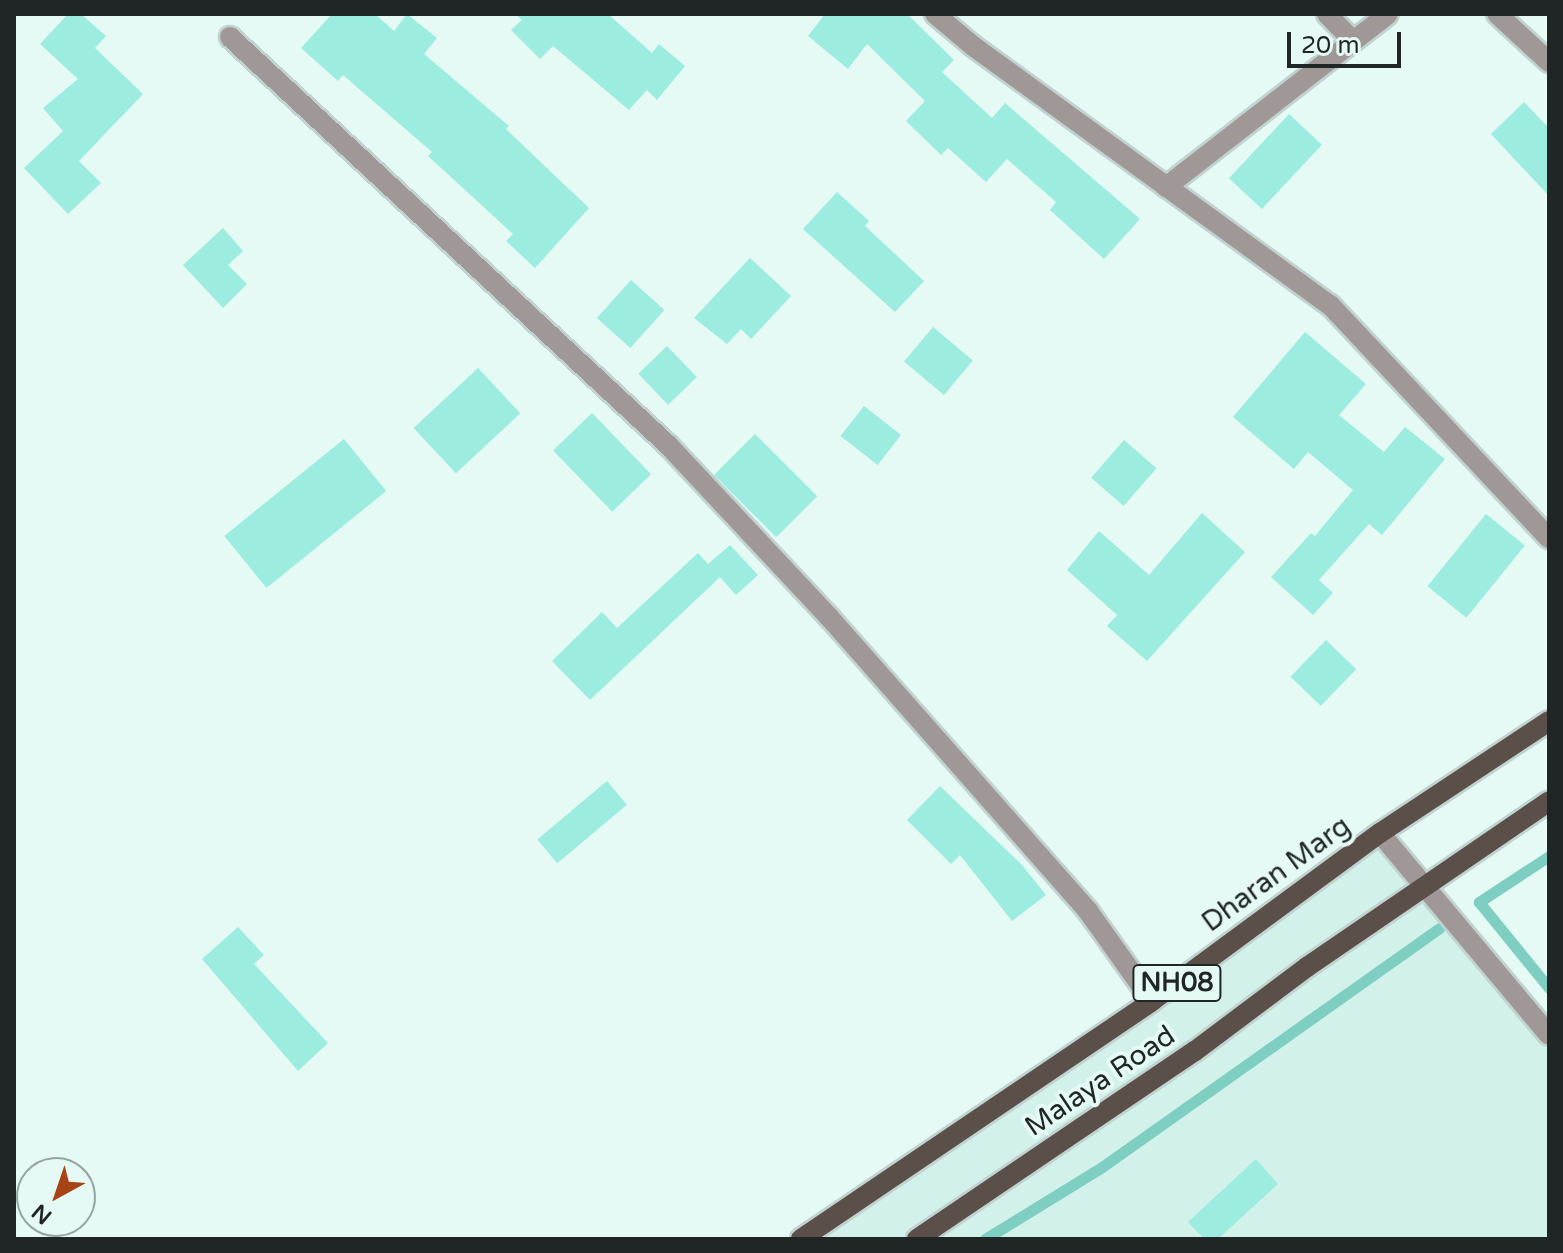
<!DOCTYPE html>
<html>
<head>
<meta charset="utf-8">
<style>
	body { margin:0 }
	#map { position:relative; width:1563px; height:1253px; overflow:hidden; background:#e5f9f5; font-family:"Varela Round",sans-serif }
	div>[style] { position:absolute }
	.built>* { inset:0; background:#d3f1eb }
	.stream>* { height:11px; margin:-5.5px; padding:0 5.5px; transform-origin:5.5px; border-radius:5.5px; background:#7ecec1 }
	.building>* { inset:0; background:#9cecdf; transform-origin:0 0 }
	.roads { filter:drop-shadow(2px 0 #c1d3d0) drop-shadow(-2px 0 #c1d3d0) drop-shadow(0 2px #c1d3d0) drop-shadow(0 -2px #c1d3d0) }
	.minor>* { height:20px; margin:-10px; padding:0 10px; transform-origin:10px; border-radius:10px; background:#a09896 }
	.major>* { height:20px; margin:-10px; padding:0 10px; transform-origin:10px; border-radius:10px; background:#5b4f4a }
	span { translate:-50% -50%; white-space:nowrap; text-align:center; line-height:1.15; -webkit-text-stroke:8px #e5f9f5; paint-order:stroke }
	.shield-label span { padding:2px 6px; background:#e5f9f5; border:2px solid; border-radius:6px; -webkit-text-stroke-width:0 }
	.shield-label { font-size:26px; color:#1f2625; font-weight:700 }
	.street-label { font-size:28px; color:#1f2625 }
	.frame { position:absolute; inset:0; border:16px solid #1f2625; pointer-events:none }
	.north { position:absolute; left:16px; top:1157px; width:80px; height:80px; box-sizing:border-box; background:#e5f9f5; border:2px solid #96a5a2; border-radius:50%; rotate:220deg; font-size:22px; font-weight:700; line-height:32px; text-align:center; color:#1f2625 }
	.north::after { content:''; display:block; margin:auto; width:28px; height:36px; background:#a84316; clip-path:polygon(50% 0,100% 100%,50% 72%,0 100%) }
	.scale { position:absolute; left:1287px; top:32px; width:114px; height:36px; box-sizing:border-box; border:4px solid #1f2625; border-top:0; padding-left:10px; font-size:24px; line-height:28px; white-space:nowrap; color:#1f2625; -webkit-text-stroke:6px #e5f9f5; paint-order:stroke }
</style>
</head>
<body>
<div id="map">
	<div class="built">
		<div style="clip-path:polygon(1380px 833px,1549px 1035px,1549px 1239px,801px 1239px)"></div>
	</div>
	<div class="stream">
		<div style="left:1549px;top:856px;width:84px;rotate:146.7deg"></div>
		<div style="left:1479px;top:902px;width:111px;rotate:50.9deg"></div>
		<div style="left:985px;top:1239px;width:137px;rotate:-31.6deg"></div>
		<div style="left:1102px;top:1167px;width:413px;rotate:-35.3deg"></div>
	</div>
	<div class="building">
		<div style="clip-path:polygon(68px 14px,81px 14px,106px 36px,95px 48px,143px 94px,79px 161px,101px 183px,68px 214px,24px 168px,63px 131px,43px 108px,78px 79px,40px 44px)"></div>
		<div style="clip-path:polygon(332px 14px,375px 14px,394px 31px,407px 14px,437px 38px,424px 54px,509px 126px,506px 129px,589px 208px,535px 268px,506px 241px,513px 234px,428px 156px,432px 152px,343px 75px,338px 81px,301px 48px)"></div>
		<div style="clip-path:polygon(515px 14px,608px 14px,652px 53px,659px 44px,685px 66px,657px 100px,647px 90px,629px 110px,553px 46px,540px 59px,511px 30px,522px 20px)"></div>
		<div style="clip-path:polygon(825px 14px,907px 14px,954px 60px,942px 72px,992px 118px,1005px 103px,1140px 219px,1104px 259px,1050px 210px,1056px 202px,1007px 159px,986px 182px,948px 148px,941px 155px,906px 121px,925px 101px,867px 44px,848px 69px,808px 36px)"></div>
		<div style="clip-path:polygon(1524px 102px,1549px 128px,1549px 196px,1491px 134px)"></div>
		<div style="left:1289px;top:114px;width:45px;height:88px;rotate:43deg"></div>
		<div style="clip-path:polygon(837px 192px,869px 221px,865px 226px,924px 281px,895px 312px,803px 229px)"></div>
		<div style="clip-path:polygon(223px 228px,243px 251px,228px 265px,247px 284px,223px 308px,183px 265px)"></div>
		<div style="clip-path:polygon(750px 258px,791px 296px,751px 339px,741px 329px,727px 344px,694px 318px)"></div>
		<div style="left:631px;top:280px;width:45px;height:51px;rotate:42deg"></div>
		<div style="left:933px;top:327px;width:52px;height:45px;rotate:40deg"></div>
		<div style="clip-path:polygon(1305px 332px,1366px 384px,1339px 415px,1384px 452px,1405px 427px,1445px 459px,1382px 535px,1369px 524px,1319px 580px,1333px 593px,1313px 615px,1271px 577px,1311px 533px,1315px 536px,1353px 490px,1308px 452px,1294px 469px,1233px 417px)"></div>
		<div style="left:667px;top:346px;width:43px;height:40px;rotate:46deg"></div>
		<div style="left:478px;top:368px;width:62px;height:88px;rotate:47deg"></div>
		<div style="left:864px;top:406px;width:47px;height:38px;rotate:38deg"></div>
		<div style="left:592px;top:413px;width:85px;height:54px;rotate:46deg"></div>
		<div style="left:755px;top:434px;width:88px;height:58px;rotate:45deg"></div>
		<div style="left:344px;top:439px;width:67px;height:154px;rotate:51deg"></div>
		<div style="left:1124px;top:440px;width:43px;height:50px;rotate:41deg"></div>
		<div style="clip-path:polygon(1202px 513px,1245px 552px,1147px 661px,1107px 626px,1117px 615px,1067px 570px,1099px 531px,1149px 575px)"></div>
		<div style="left:1486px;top:514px;width:50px;height:93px;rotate:39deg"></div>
		<div style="clip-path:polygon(730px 545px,758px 575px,736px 595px,720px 577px,590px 700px,552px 661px,602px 612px,617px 628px,698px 553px,708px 564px)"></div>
		<div style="left:1326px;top:640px;width:42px;height:51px;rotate:44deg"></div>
		<div style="left:607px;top:781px;width:31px;height:91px;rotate:50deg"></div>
		<div style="clip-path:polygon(940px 786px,1022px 865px,1046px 895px,1012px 921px,960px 855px,951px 864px,907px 820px)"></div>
		<div style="clip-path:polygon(238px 927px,264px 955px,254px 964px,328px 1043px,298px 1071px,202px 959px)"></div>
		<div style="clip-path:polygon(1256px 1159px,1278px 1184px,1218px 1239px,1204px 1239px,1188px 1222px)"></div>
	</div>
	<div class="roads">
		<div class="minor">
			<div style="left:935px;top:14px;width:50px;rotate:40.1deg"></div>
			<div style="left:973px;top:46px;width:441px;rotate:36deg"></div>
			<div style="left:1330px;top:305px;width:320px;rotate:46.8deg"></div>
			<div style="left:1327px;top:14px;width:37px;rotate:46deg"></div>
			<div style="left:1497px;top:14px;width:71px;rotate:42.7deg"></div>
			<div style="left:230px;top:37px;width:599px;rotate:42.97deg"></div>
			<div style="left:668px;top:445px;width:236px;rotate:46.9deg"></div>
			<div style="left:829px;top:617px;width:392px;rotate:48.6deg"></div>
			<div style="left:1088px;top:911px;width:110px;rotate:54.6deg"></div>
			<div style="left:1166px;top:187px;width:281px;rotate:-37.9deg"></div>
			<div style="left:1380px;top:833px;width:263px;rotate:50.1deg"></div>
		</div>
		<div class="major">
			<div style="left:801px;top:1239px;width:424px;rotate:-34.1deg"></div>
			<div style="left:1152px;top:1001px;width:283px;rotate:-36.4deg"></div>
			<div style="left:1380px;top:833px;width:203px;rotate:-33.5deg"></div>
			<div style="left:917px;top:1239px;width:336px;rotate:-34.1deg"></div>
			<div style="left:1195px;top:1051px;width:140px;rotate:-36.9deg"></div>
			<div style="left:1307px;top:967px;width:293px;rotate:-34.4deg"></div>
		</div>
	</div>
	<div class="shield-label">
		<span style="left:1177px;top:983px">NH08</span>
	</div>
	<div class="street-label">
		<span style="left:1276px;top:874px;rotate:-36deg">Dharan Marg</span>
		<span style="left:1100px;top:1081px;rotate:-34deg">Malaya Road</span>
	</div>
	<div class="frame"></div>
	<div class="north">N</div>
	<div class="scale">20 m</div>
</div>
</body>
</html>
